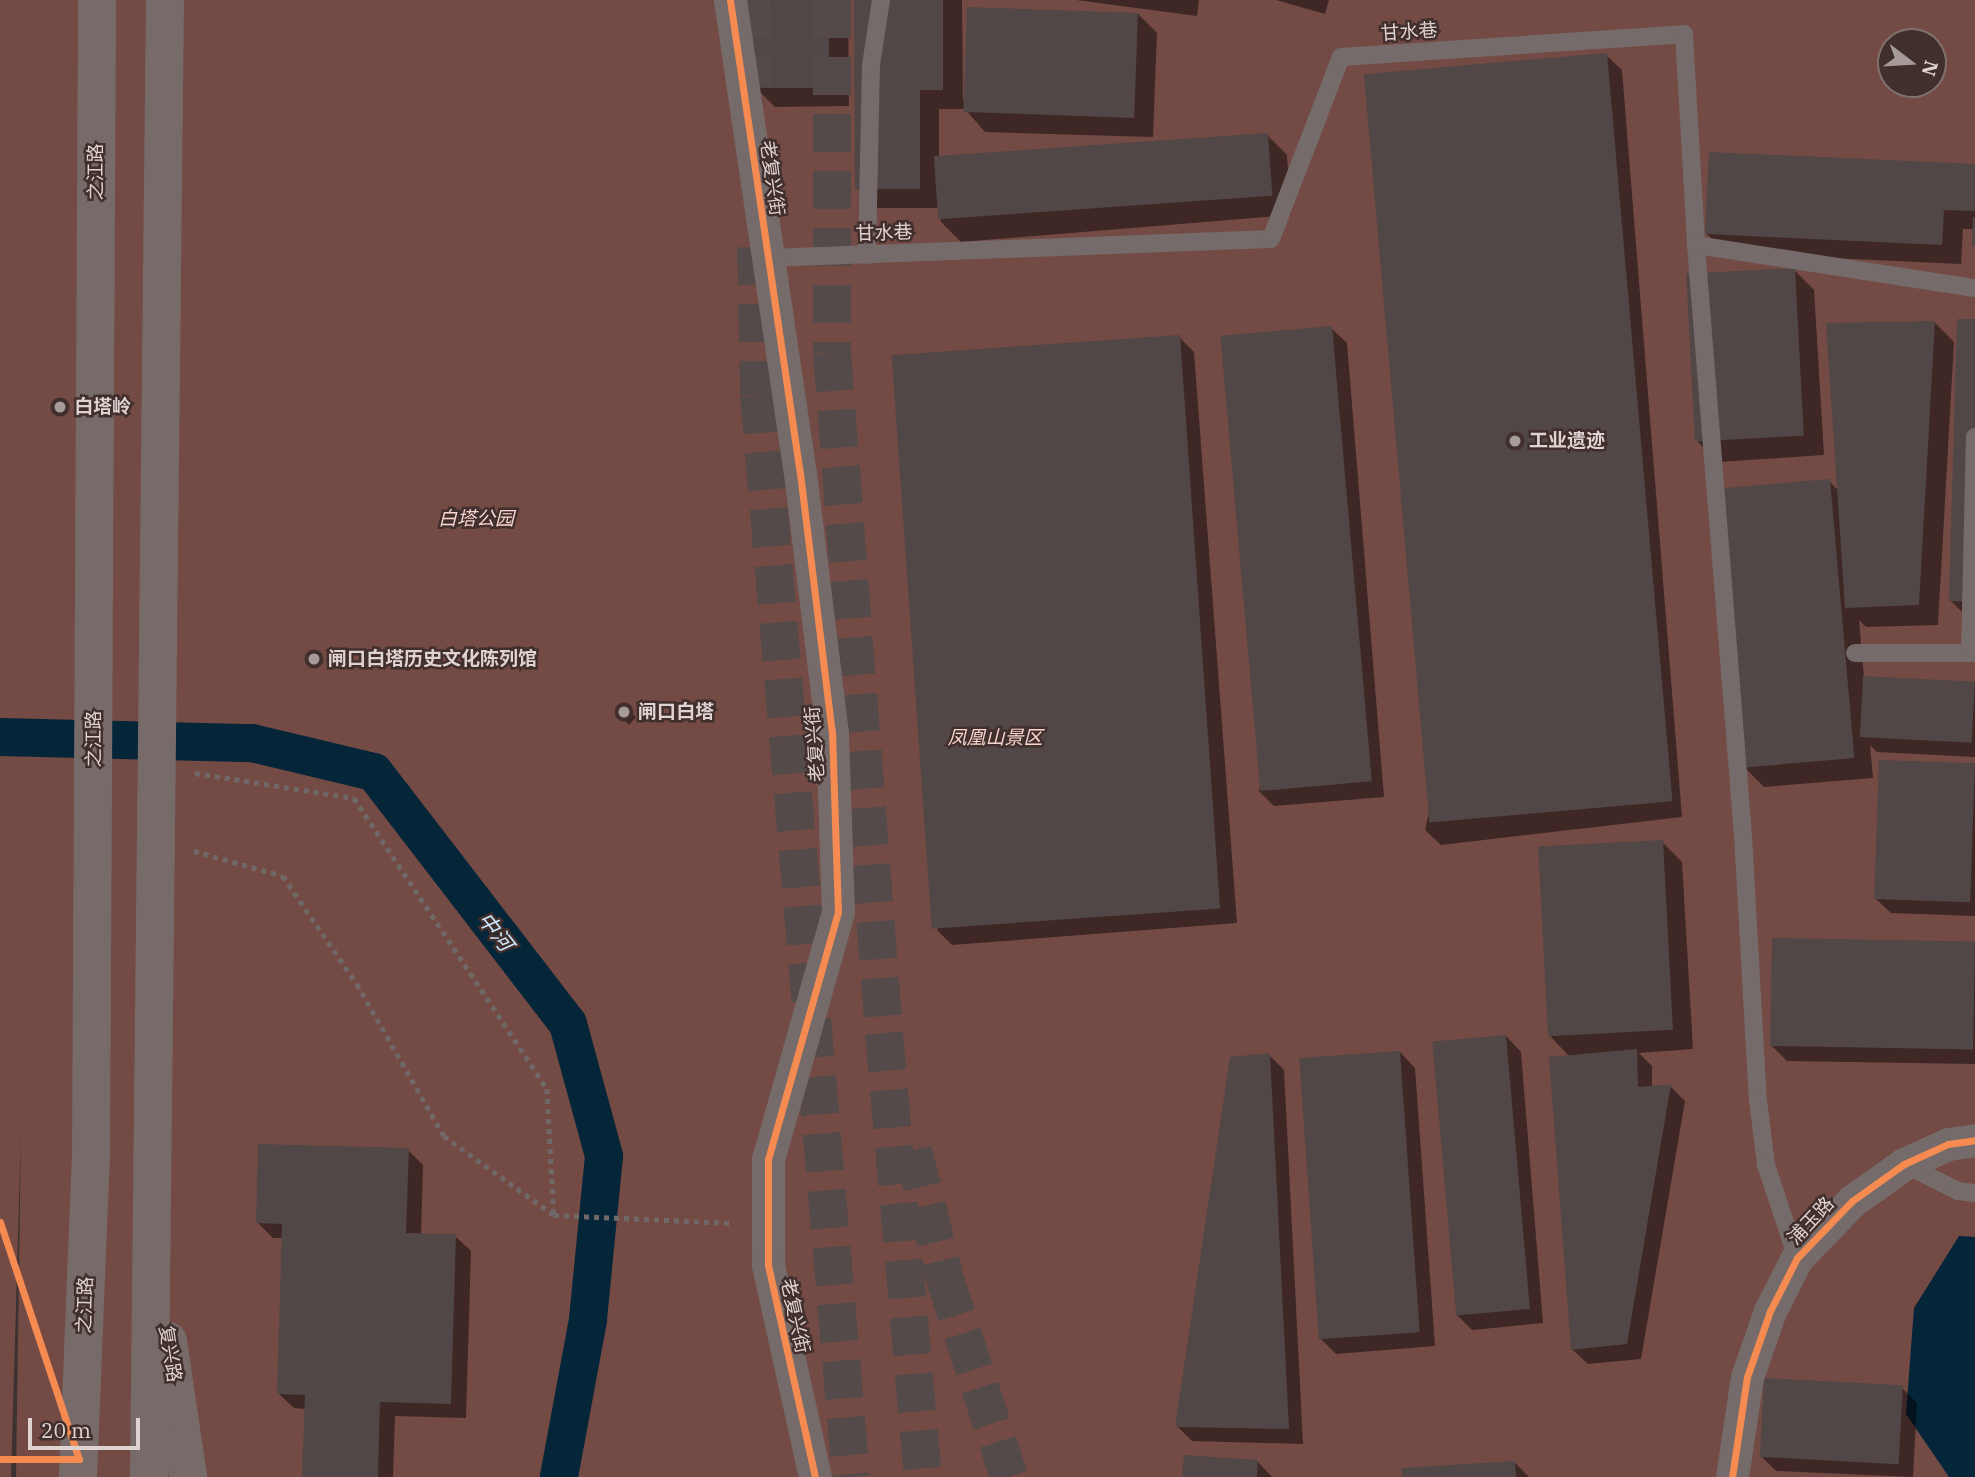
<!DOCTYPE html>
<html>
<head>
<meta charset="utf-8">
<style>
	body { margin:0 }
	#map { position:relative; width:1975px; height:1477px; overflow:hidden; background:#3c3232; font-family:"IBM Plex Serif","Noto Sans SC",serif }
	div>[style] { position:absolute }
	.green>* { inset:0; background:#744a44 }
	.water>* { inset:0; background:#052539 }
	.shadow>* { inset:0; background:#0007 }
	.canal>* { height:38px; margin:-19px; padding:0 19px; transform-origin:19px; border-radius:19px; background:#052539 }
	.building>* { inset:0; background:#504746; transform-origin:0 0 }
	.round { border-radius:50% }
	.trunk-tunnel>* { height:38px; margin-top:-19px; transform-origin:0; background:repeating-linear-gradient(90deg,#544a4a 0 38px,transparent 0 57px) }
	.path>* { height:4.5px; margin-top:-2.25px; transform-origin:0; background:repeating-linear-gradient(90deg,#706867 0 5px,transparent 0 10px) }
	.service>* { height:18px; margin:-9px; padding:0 9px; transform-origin:9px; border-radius:9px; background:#746b6a }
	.minor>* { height:33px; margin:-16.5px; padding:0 16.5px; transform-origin:16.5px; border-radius:16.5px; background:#746b6a }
	.primary>* { height:38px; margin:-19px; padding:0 19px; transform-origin:19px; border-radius:19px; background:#776b69 }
	.cycleway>* { height:7px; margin:-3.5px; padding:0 3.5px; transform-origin:3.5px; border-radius:3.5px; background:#f68b52 }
	.dots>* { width:19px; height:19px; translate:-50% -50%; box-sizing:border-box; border:4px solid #412f2d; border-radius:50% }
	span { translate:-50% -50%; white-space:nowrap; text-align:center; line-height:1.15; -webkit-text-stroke:5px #412f2d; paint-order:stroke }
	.street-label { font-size:19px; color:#dfd3d1 }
	.poi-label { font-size:19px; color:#dfd3d1; font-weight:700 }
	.left { translate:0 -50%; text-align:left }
	.park-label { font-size:19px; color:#f8d4ce; font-style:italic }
	.water-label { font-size:21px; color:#cde9fe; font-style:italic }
	.north { position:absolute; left:1877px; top:28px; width:70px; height:70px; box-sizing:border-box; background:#412f2d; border:2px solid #80716f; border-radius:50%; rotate:107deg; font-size:19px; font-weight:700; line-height:28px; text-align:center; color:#dfd3d1 }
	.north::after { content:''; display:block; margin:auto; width:24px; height:32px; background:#a69b99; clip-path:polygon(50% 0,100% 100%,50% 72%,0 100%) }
	.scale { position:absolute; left:28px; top:1418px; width:112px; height:32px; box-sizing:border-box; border:4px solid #dfd3d1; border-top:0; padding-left:9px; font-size:21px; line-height:24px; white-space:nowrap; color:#dfd3d1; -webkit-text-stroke:5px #412f2d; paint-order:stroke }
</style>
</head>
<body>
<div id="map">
	<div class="green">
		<div style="clip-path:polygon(evenodd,0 0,1975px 0,1975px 1477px,16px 1477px,21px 1133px,11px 1477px,0 1477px,0 0,1891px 42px,1933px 42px,1933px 84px,1891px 84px,1891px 42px)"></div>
	</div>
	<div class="water">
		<div style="clip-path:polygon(1959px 1236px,1975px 1237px,1975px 1477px,1949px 1477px,1906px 1414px,1914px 1308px)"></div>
	</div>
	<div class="shadow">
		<div style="clip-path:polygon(755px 0,848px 0,849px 106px,775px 107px,755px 87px)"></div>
		<div style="clip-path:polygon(856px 0,962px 0,963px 101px,1137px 13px,1157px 33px,1153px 137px,985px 132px,965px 109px,939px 109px,939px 162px,1267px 135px,1287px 155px,1291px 215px,961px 242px,941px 222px,940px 208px,877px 208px,857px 188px)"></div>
		<div style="clip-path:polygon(1076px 0,1199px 0,1197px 16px)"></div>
		<div style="clip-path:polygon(1276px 0,1329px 0,1325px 14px)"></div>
		<div style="clip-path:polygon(1606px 55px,1622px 70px,1682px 817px,1441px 845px,1425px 830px)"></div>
		<div style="clip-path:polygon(1975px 166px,1975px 247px,1974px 229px,1963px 229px,1961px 264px,1726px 253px,1706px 233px)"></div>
		<div style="clip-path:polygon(1794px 270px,1814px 290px,1824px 455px,1718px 462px,1698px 442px)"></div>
		<div style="clip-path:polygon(1975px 321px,1971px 621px,1951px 601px)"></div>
		<div style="clip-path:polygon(1934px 322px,1954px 342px,1938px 625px,1866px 627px,1859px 620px,1864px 678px,1975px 683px,1975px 757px,1877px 752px,1870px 745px,1873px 778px,1764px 787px,1744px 767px,1829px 481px,1839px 491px)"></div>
		<div style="clip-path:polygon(1331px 328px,1347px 343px,1384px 797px,1274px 806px,1259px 791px)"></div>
		<div style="clip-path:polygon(1179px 337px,1194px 352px,1237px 923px,952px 945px,937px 930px)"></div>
		<div style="clip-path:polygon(623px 705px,636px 717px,629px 725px,617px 712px)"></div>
		<div style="clip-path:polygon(1881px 761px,1975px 765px,1975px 916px,1891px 913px,1875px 898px)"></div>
		<div style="clip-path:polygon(1662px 842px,1682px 862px,1693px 1049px,1639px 1053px,1652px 1066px,1652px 1087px,1670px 1086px,1685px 1101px,1641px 1359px,1588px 1364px,1572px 1349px,1570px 1057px,1551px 1037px)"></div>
		<div style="clip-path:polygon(1975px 944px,1975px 1064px,1787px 1061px,1771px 1045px)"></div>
		<div style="clip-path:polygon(1506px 1036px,1521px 1052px,1543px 1323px,1472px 1330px,1457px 1315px)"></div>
		<div style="clip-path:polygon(1400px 1052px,1415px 1068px,1435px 1346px,1336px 1354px,1321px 1339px)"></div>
		<div style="clip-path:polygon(1269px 1055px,1284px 1070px,1303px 1444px,1192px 1441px,1177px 1426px)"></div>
		<div style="clip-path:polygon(408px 1150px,423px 1165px,421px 1235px,455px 1236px,471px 1251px,466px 1418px,395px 1416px,393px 1477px,304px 1477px,306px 1409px,294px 1408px,278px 1393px,283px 1238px,273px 1238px,257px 1222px)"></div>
		<div style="clip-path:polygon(1902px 1388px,1917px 1403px,1913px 1477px,1776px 1471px,1761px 1456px)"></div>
		<div style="clip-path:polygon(1257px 1461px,1272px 1477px,1184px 1477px)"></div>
		<div style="clip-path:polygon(1514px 1462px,1529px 1477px,1403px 1477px)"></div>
	</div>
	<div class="canal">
		<div style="left:0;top:737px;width:252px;rotate:1.4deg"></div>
		<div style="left:252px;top:743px;width:125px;rotate:13.4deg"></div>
		<div style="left:374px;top:772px;width:318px;rotate:52.4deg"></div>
		<div style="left:568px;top:1024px;width:137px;rotate:74.7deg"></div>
		<div style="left:604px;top:1156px;width:165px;rotate:95.6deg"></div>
		<div style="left:588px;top:1320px;width:160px;rotate:100.5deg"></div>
	</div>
	<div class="building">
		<div style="left:753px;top:0;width:76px;height:88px"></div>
		<div style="clip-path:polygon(854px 0,943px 0,943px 90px,920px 90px,920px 189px,855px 189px)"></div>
		<div style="left:967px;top:7px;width:171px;height:105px;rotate:2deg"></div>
		<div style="left:1607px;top:53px;width:751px;height:244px;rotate:85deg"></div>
		<div style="left:1268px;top:133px;width:63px;height:335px;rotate:86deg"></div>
		<div style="clip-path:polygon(1709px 152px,1975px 164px,1975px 211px,1944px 210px,1942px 245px,1705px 234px)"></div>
		<div style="clip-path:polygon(1973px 217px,1975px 217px,1975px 246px,1972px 246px)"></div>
		<div style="left:1795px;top:268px;width:168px;height:109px;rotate:87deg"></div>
		<div style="clip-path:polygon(1957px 319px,1975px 319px,1975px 602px,1949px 601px)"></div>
		<div style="clip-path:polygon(1935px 321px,1919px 605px,1845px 608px,1826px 323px)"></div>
		<div style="left:1332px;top:326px;width:457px;height:112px;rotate:85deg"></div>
		<div style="left:1180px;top:335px;width:575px;height:289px;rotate:86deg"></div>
		<div style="left:1830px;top:479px;width:280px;height:112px;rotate:85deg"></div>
		<div style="left:1863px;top:676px;width:112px;height:61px;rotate:3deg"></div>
		<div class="round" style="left:615px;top:703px;width:18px;height:18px"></div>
		<div style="left:1879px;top:760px;width:96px;height:139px;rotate:2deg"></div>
		<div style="left:1663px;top:840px;width:190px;height:125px;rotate:87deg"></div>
		<div style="left:1772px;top:938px;width:203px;height:108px;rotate:1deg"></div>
		<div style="left:1506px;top:1035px;width:275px;height:74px;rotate:85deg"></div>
		<div style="clip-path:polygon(1637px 1049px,1638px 1087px,1671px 1084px,1627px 1344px,1571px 1350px,1549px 1057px)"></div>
		<div style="left:1400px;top:1051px;width:282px;height:101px;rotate:86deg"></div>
		<div style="clip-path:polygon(1270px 1053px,1289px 1429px,1175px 1427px,1230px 1057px)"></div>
		<div style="clip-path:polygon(258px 1144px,409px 1148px,406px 1233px,456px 1234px,451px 1404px,380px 1402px,378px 1477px,302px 1477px,305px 1395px,277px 1394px,282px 1224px,256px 1223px)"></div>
		<div style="left:1764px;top:1378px;width:139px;height:79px;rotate:3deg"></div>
		<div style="clip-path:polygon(1184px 1455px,1258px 1460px,1257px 1477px,1182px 1477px)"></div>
		<div style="clip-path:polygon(1515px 1461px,1516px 1477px,1402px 1477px,1401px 1468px)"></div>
	</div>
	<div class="trunk-tunnel">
		<div style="left:751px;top:0;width:85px;rotate:88.7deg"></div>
		<div style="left:832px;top:0;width:353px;rotate:90deg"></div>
		<div style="left:832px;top:353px;width:682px;rotate:85.63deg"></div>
		<div style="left:884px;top:1033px;width:446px;rotate:85deg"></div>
		<div style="left:756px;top:247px;width:148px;rotate:88.8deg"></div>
		<div style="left:759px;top:395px;width:1086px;rotate:85.14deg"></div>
		<div style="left:913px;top:1150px;width:133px;rotate:76.1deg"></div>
		<div style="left:945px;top:1279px;width:208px;rotate:72.1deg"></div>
	</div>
	<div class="path">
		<div style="left:195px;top:773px;width:161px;rotate:8.9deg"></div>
		<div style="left:354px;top:798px;width:349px;rotate:56.4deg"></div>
		<div style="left:547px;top:1089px;width:125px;rotate:86.8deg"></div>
		<div style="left:194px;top:851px;width:92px;rotate:15.7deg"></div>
		<div style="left:283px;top:876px;width:131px;rotate:55.6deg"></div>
		<div style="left:357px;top:984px;width:175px;rotate:60.2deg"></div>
		<div style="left:444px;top:1136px;width:135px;rotate:35.7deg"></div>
		<div style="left:554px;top:1215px;width:178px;rotate:2.6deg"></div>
	</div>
	<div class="service">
		<div style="left:1696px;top:245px;width:592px;rotate:85.45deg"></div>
		<div style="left:1743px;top:835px;width:265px;rotate:86.8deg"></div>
		<div style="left:1758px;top:1100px;width:65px;rotate:83deg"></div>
		<div style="left:1766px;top:1165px;width:98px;rotate:71.6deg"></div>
		<div style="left:867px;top:255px;width:190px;rotate:-88.8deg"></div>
		<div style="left:871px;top:65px;width:66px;rotate:-81.3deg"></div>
		<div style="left:768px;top:258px;width:503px;rotate:-2.16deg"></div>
		<div style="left:1271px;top:239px;width:195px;rotate:-69deg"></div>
		<div style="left:1341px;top:57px;width:344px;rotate:-3.8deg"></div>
		<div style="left:1684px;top:34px;width:211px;rotate:86.7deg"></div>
		<div style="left:1696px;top:245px;width:282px;rotate:8.8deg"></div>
		<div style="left:1855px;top:653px;width:120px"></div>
		<div style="left:1970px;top:653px;width:216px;rotate:-88.7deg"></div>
		<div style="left:1904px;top:1164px;width:60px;rotate:26.6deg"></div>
		<div style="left:1958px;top:1191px;width:17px;rotate:7deg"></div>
	</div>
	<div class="minor">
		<div style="left:730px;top:0;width:478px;rotate:81.6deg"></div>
		<div style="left:800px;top:473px;width:261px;rotate:83deg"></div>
		<div style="left:832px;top:732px;width:180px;rotate:88.1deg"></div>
		<div style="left:838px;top:912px;width:257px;rotate:105.8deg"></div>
		<div style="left:768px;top:1159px;width:106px;rotate:90deg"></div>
		<div style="left:768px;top:1265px;width:217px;rotate:77.5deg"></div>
		<div style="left:1732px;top:1477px;width:101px;rotate:-81.5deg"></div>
		<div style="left:1747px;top:1377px;width:70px;rotate:-70.8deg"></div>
		<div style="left:1770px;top:1311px;width:59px;rotate:-63deg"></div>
		<div style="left:1797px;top:1258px;width:79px;rotate:-46deg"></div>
		<div style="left:1852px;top:1201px;width:64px;rotate:-35.4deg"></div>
		<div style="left:1904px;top:1164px;width:48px;rotate:-24.4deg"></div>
		<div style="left:1948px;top:1144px;width:27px;rotate:-8deg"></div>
	</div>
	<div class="primary">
		<div style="left:168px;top:1341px;width:137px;rotate:81.6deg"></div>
		<div style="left:78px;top:1477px;width:318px;rotate:-87.7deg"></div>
		<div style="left:91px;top:1159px;width:1159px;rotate:-89.7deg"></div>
		<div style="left:149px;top:1477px;width:1477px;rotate:-89.38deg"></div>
	</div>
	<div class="cycleway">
		<div style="left:730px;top:0;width:478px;rotate:81.6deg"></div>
		<div style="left:800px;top:473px;width:261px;rotate:83deg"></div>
		<div style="left:832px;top:732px;width:180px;rotate:88.1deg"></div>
		<div style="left:838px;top:912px;width:257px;rotate:105.8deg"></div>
		<div style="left:768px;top:1159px;width:106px;rotate:90deg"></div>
		<div style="left:768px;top:1265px;width:217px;rotate:77.5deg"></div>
		<div style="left:0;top:1222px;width:250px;rotate:71.6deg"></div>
		<div style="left:79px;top:1459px;width:79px;rotate:180deg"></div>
		<div style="left:1732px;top:1477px;width:101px;rotate:-81.5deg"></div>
		<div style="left:1747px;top:1377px;width:70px;rotate:-70.8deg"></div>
		<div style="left:1770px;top:1311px;width:59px;rotate:-63deg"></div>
		<div style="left:1797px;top:1258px;width:79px;rotate:-46deg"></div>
		<div style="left:1852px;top:1201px;width:64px;rotate:-35.4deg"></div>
		<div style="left:1904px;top:1164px;width:48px;rotate:-24.4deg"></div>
		<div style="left:1948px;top:1144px;width:27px;rotate:-8deg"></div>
	</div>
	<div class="dots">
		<div style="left:60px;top:407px;background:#a69b99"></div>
		<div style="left:1515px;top:441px;background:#a69b99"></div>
		<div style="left:314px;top:659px;background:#a69b99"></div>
		<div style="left:624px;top:712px;background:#a69b99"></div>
	</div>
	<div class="street-label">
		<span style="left:1409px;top:32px;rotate:-4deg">甘水巷</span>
		<span style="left:96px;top:172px;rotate:-90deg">之江路</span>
		<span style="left:772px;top:178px;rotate:82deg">老复兴街</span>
		<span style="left:884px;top:233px;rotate:-2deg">甘水巷</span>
		<span style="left:94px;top:739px;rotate:-90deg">之江路</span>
		<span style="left:815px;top:744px;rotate:-94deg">老复兴街</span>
		<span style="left:1811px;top:1221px;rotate:-47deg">浦玉路</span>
		<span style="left:85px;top:1305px;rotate:-88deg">之江路</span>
		<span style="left:795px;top:1316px;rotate:78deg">老复兴街</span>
		<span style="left:170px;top:1354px;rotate:81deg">复兴路</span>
	</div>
	<div class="poi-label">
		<span class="left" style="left:74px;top:407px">白塔岭</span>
		<span class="left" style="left:1529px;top:441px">工业遗迹</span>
		<span class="left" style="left:328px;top:659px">闸口白塔历史文化陈列馆</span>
		<span class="left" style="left:638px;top:712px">闸口白塔</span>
	</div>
	<div class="park-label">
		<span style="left:476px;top:519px">白塔公园</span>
		<span style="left:995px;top:738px">凤凰山景区</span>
	</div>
	<div class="water-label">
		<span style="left:496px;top:931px;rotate:52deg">中河</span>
	</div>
	<div class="north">N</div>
	<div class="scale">20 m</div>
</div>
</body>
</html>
